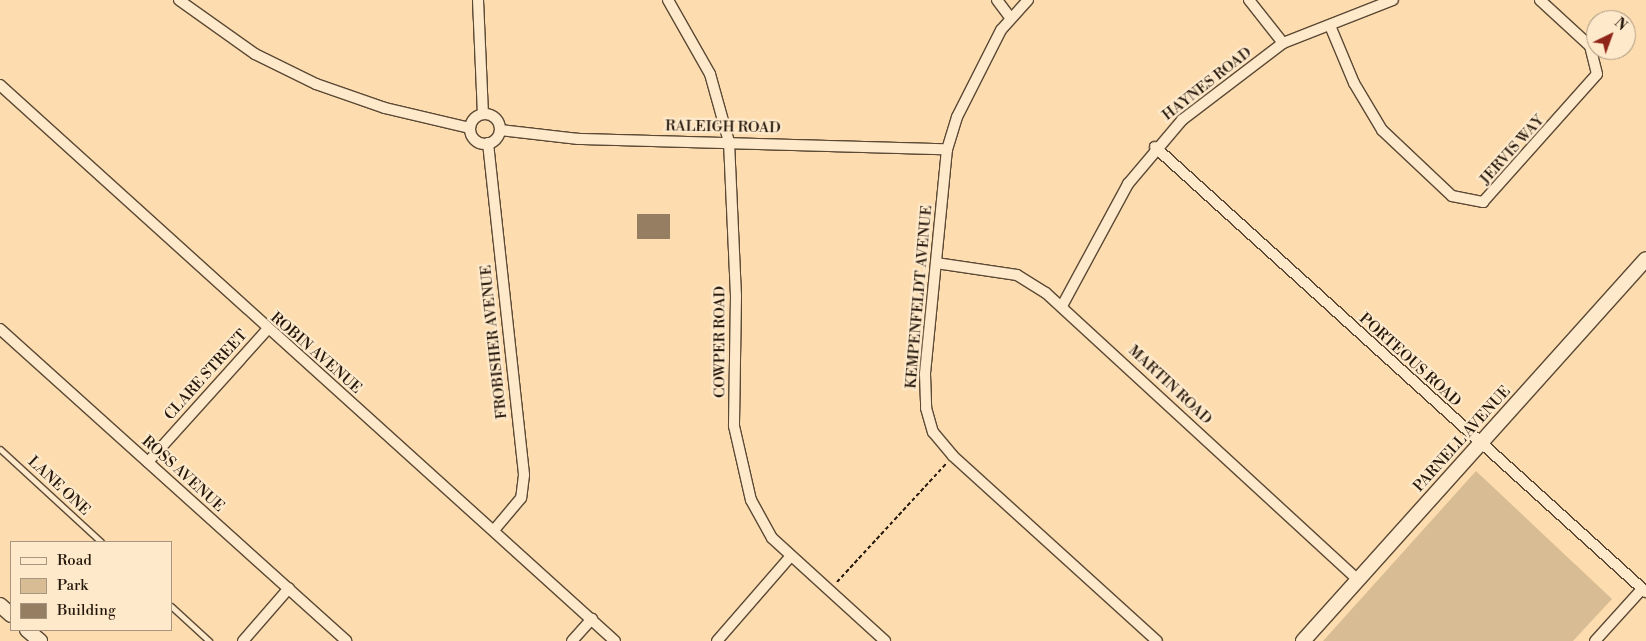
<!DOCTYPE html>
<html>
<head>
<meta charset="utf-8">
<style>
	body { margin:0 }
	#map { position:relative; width:1646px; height:641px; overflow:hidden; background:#fdddaf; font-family:"Libre Bodoni",serif }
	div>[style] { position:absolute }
	.green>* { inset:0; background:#d8bc93 }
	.building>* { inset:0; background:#957e61; transform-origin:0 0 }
	.path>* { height:2px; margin-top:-1px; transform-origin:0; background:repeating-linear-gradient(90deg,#25180c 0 4px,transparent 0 6.5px) }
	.roads { filter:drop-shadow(1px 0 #5b4935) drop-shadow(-1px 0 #5b4935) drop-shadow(0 1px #5b4935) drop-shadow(0 -1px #5b4935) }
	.lane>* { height:5px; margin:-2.5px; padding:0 2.5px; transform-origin:2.5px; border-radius:2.5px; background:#fee9cb }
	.street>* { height:10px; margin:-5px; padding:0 5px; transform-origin:5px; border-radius:5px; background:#fee9cb }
	.street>.ring { margin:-5px; padding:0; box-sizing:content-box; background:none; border:10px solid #fee9cb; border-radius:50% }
	.secondary>* { height:14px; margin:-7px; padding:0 7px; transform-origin:7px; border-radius:7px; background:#fee9cb }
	span { translate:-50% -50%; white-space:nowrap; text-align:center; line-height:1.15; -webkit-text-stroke:4.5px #fee9cb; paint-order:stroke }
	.street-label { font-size:15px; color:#25180c }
	.legend { position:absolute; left:10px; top:541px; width:162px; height:90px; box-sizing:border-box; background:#fee9cb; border:1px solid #a7957f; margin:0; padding:6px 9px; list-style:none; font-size:15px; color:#25180c }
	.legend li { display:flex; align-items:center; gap:10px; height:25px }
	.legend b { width:25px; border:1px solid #a7957f }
	.north { position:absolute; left:1586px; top:10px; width:50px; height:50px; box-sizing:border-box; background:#fee9cb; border:1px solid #a7957f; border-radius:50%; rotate:42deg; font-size:14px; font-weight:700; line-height:20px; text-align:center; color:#25180c }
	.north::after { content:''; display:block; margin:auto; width:18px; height:22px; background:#8f2418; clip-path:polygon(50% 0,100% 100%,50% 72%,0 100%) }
</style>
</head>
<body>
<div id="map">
	<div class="green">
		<div style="clip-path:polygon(1476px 471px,1612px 599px,1573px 641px,1323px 641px)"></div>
	</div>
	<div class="building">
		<div style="left:637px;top:214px;width:33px;height:25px"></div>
	</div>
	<div class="path">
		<div style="left:837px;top:582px;width:161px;rotate:-47.3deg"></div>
	</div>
	<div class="roads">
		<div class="lane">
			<div style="left:0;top:449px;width:137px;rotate:42.6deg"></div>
			<div style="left:171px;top:606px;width:52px;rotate:42.6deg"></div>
		</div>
		<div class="street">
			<div style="left:179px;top:0;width:93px;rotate:35.4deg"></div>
			<div style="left:255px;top:54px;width:68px;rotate:26.2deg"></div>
			<div style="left:316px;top:84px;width:73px;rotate:19.2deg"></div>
			<div style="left:385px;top:108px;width:87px;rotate:13.2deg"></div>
			<div style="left:478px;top:0;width:114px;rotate:87.5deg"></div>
			<div style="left:668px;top:0;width:85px;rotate:60.4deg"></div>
			<div style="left:710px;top:74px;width:71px;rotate:74.4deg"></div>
			<div style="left:729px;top:142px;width:154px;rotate:87.4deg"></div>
			<div style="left:736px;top:296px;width:130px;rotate:90.9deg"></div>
			<div style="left:734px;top:426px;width:76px;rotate:77.1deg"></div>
			<div style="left:751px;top:500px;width:43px;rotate:61.1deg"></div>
			<div style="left:772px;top:538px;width:153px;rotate:42.3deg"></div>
			<div style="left:997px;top:0;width:20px;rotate:53deg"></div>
			<div style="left:1028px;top:0;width:40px;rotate:132deg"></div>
			<div style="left:1001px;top:30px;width:97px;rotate:116.8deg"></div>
			<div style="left:957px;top:117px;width:34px;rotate:107deg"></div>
			<div style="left:947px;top:149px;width:226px;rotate:95.6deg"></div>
			<div style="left:925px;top:374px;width:34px;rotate:88deg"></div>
			<div style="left:926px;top:408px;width:25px;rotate:74deg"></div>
			<div style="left:933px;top:432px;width:31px;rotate:50deg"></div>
			<div style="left:953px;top:456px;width:275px;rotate:42.2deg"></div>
			<div style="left:1249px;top:0;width:55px;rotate:51.7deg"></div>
			<div style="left:1331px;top:28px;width:60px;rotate:67.3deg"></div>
			<div style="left:1354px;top:83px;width:55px;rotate:59.2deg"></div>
			<div style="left:1382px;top:130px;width:96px;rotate:43.3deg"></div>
			<div style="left:1452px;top:196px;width:32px;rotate:11deg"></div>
			<div style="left:1483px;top:202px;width:171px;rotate:-48.3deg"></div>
			<div style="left:1597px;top:74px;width:29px;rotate:-104deg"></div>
			<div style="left:1590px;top:46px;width:68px;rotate:-137.4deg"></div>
			<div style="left:0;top:85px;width:829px;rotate:42.12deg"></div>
			<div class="ring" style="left:470px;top:114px;width:20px;height:20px"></div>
			<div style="left:500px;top:130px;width:79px;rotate:6.6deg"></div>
			<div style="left:578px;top:139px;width:369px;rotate:1.6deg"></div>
			<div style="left:488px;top:143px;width:334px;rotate:83.8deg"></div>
			<div style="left:524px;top:475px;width:23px;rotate:97deg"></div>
			<div style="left:521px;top:498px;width:40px;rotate:130deg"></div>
			<div style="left:1155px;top:147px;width:663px;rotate:42.19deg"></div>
			<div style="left:936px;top:263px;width:82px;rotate:8.4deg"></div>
			<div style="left:1017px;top:275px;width:34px;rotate:32deg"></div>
			<div style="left:1046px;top:293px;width:424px;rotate:42.6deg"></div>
			<div style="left:1062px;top:306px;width:139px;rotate:-61.6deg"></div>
			<div style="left:1128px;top:184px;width:84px;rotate:-49.8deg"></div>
			<div style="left:1182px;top:120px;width:127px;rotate:-37.3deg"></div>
			<div style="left:1283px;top:43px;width:118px;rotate:-21.4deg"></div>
			<div style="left:0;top:329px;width:466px;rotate:42deg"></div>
			<div style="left:148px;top:462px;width:178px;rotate:-48deg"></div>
			<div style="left:243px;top:641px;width:70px;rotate:-49deg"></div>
			<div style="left:572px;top:641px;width:30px;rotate:-48deg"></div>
			<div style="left:717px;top:641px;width:111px;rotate:-49deg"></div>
			<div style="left:1595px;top:641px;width:70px;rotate:-47.9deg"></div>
		</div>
		<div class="secondary">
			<div style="left:0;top:605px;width:15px;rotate:42deg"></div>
			<div style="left:27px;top:630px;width:17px;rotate:40deg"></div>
			<div style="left:1303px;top:641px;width:513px;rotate:-48.08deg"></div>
		</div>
	</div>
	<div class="street-label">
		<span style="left:1207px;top:84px;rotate:-38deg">HAYNES ROAD</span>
		<span style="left:723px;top:127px;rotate:1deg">RALEIGH ROAD</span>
		<span style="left:1512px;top:150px;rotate:-48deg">JERVIS WAY</span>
		<span style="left:919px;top:297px;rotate:-85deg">KEMPENFELDT AVENUE</span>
		<span style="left:494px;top:342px;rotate:-96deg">FROBISHER AVENUE</span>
		<span style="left:720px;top:342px;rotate:-90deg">COWPER ROAD</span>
		<span style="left:316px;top:353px;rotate:41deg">ROBIN AVENUE</span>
		<span style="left:1410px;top:360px;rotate:42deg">PORTEOUS ROAD</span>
		<span style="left:206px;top:375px;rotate:-48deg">CLARE STREET</span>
		<span style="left:1170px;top:385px;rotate:43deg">MARTIN ROAD</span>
		<span style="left:1462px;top:439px;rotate:-48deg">PARNELL AVENUE</span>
		<span style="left:183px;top:474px;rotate:42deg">ROSS AVENUE</span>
		<span style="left:59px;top:486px;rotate:43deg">LANE ONE</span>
	</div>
	<ul class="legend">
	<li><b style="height:6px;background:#fee9cb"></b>Road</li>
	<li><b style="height:14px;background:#d8bc93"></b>Park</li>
	<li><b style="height:14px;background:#957e61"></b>Building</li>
	</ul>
	<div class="north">N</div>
</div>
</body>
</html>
